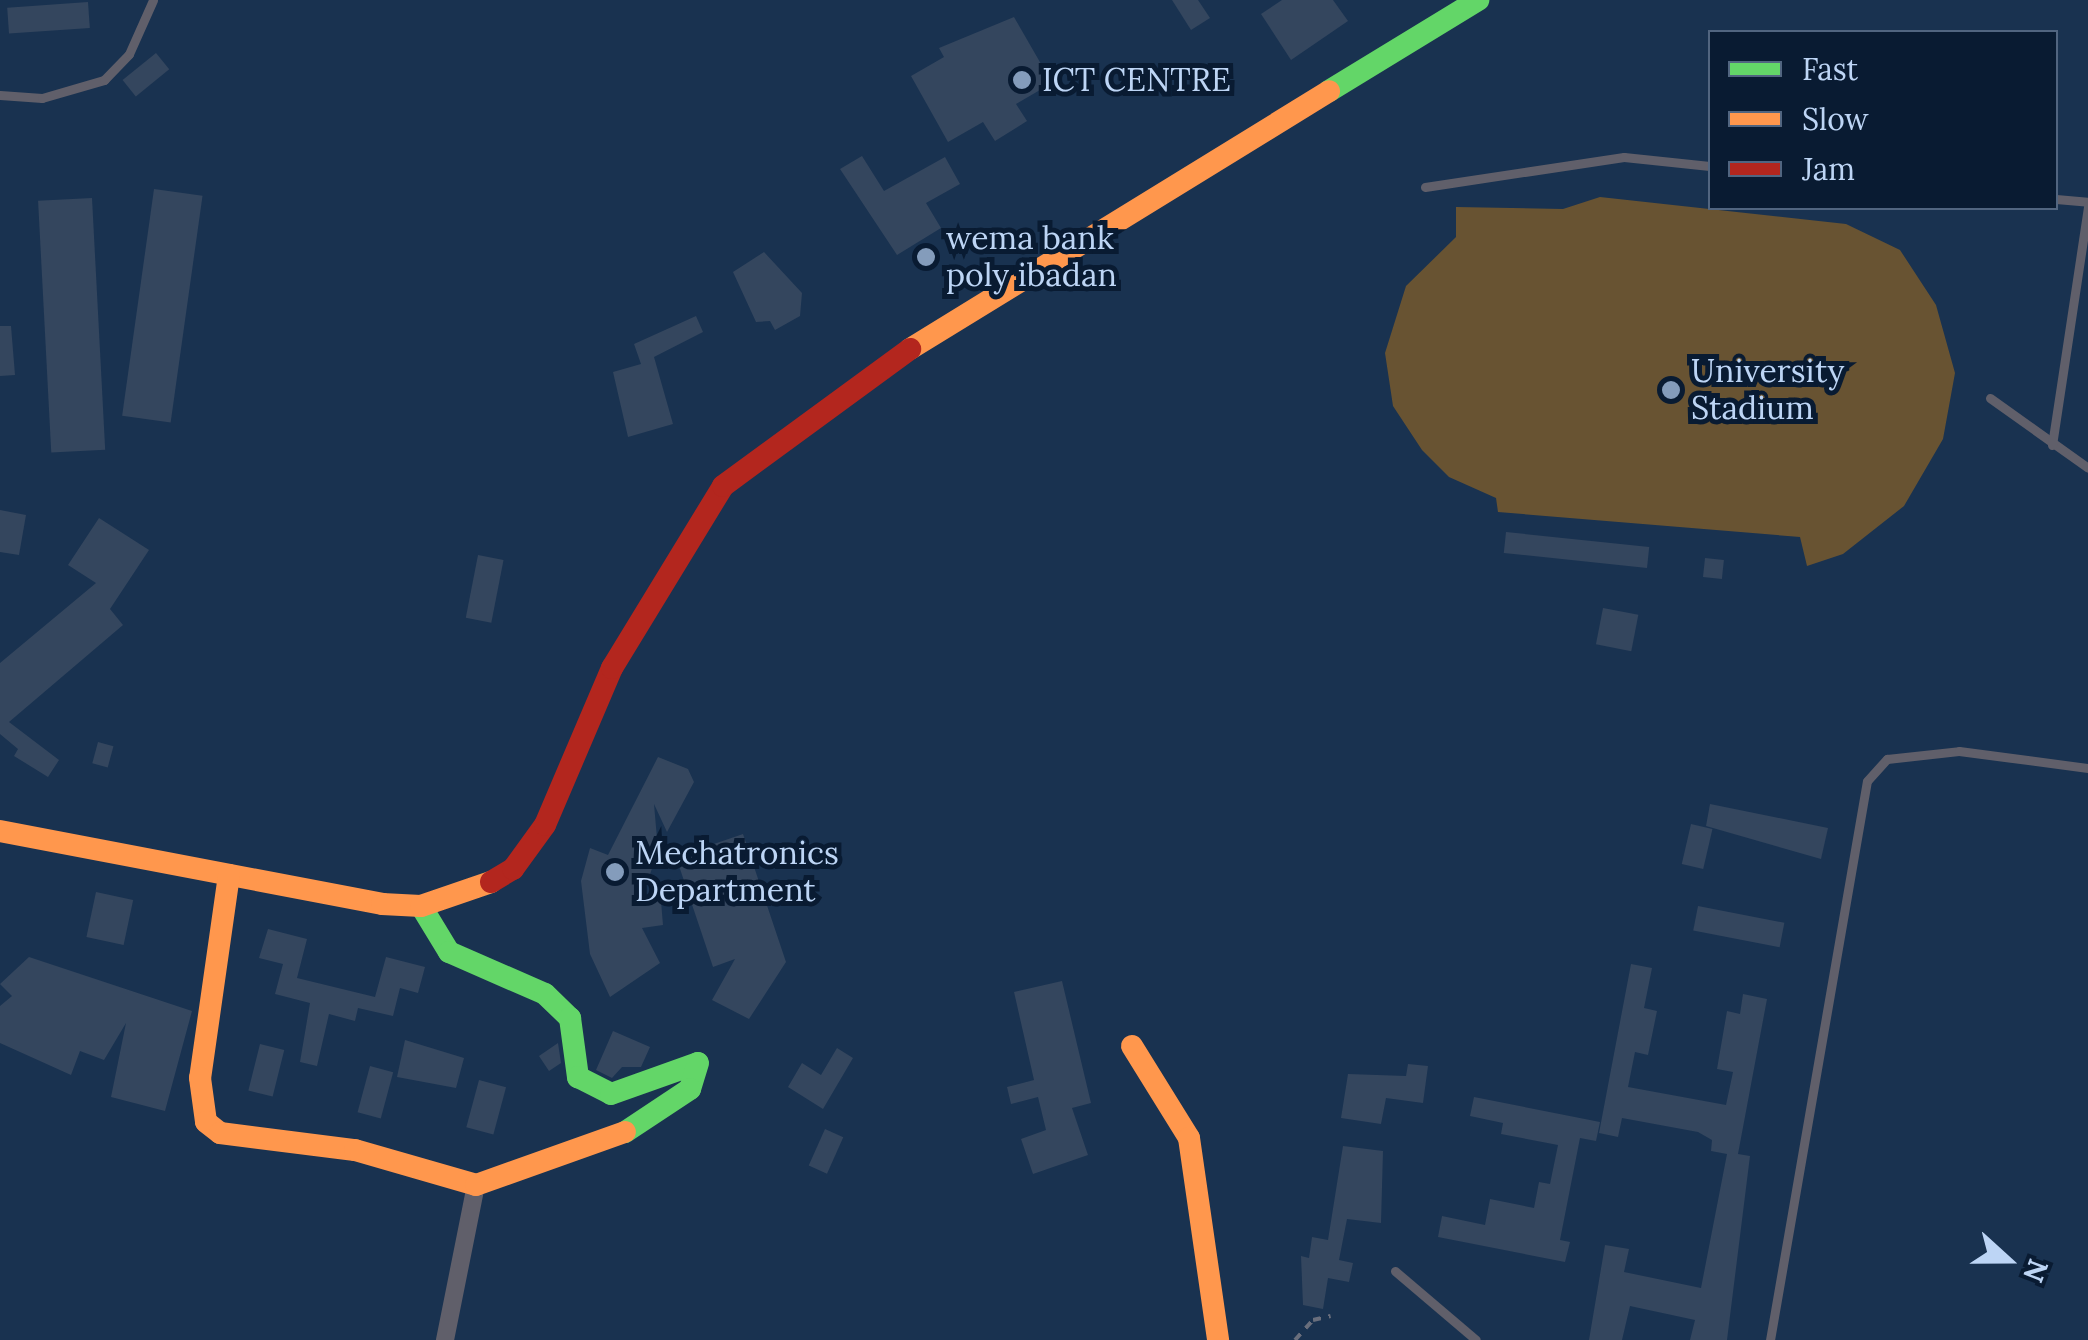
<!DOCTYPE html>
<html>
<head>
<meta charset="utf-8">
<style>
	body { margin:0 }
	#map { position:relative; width:2088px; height:1340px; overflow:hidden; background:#193250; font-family:Lora,serif }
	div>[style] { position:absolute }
	.green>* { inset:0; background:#685332 }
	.building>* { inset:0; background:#34465e; transform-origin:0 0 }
	.path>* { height:4px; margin-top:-2px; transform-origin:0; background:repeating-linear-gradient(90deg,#696e7c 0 8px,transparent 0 16px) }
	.lane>* { height:9px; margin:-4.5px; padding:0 4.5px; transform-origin:4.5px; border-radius:4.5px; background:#605f6a }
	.street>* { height:18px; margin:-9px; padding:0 9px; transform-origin:9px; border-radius:9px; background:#605f6a }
	.fast>* { height:22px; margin:-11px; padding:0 11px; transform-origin:11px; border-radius:11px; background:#63d668 }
	.slow>* { height:22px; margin:-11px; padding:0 11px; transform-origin:11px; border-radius:11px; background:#ff974d }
	.jam>* { height:22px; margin:-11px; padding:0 11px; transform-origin:11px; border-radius:11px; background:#b3261e }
	.dots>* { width:28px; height:28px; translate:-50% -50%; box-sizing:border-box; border:5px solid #091b32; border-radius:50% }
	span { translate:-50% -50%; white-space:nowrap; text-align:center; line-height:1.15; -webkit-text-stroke:10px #091b32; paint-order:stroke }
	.poi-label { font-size:32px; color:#bdd5f5 }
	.left { translate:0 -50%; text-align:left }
	.legend { position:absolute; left:1708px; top:30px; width:350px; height:180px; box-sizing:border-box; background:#091b32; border:2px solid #516580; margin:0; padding:12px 18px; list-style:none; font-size:30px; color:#bdd5f5 }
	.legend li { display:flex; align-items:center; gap:20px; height:50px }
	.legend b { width:50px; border:2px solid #516580 }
	.north { position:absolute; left:1958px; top:1210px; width:100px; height:100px; -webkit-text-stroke:8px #091b32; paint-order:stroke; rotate:111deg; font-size:28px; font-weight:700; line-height:40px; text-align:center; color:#bdd5f5 }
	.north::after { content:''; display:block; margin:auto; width:35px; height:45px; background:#bdd5f5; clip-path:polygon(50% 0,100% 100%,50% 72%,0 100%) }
</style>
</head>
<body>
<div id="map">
	<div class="green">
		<div style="clip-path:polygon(1600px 197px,1846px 224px,1900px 250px,1936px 305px,1955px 373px,1943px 439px,1904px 506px,1843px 554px,1807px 566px,1800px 537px,1498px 512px,1496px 498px,1449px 477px,1422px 450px,1393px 406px,1385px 353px,1406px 286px,1456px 237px,1456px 207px,1563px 209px)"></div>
	</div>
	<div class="building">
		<div style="clip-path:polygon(1172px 0,1198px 0,1210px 18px,1191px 30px)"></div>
		<div style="clip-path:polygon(1282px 0,1333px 0,1348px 21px,1291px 60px,1261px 14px)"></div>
		<div style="left:88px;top:2px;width:26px;height:81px;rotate:86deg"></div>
		<div style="clip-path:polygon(1014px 17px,1052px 83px,1016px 104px,1027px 121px,995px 141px,983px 122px,948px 142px,911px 76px,944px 57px,939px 48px)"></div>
		<div style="left:156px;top:53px;width:21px;height:43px;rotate:51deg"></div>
		<div style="clip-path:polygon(862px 156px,884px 191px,945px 157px,960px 184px,926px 203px,941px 228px,897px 255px,840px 169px)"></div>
		<div style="left:154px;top:189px;width:49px;height:229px;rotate:8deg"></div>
		<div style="left:92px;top:198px;width:252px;height:54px;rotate:87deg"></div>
		<div style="clip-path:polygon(764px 252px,802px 293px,800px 316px,775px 330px,770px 321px,756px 322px,733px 272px)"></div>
		<div style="clip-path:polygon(696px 316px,703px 332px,654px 357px,673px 424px,628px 437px,613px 372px,641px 364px,634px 344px)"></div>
		<div style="clip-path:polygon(0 326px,11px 326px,15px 375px,0 376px)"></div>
		<div style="clip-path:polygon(0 510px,26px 515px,19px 555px,0 552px)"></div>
		<div style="clip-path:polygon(99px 518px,149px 550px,110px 609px,123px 625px,9px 722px,59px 760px,48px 777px,14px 756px,18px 749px,0 734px,0 663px,96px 583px,68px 565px)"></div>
		<div style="left:1506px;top:532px;width:144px;height:21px;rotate:6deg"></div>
		<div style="left:478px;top:555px;width:26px;height:64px;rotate:11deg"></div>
		<div style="left:1705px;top:558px;width:19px;height:19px;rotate:6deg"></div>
		<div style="left:1603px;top:608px;width:36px;height:37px;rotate:11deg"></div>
		<div style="left:98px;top:742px;width:16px;height:22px;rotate:15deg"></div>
		<div style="clip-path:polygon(658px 757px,688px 769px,694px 782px,667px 832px,654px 804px,658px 850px,641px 902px,661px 901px,663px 925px,642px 928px,660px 963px,610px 997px,590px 954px,581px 881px,590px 848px,608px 855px)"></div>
		<div style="clip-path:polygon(1710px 804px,1828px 828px,1821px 859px,1706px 826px)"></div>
		<div style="left:1691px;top:824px;width:22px;height:41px;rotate:13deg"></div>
		<div style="clip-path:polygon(743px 834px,786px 962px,749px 1019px,712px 1000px,735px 959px,713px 967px,676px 857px)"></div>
		<div style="left:96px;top:892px;width:38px;height:46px;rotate:12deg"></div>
		<div style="left:1698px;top:906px;width:88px;height:25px;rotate:11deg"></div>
		<div style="clip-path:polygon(268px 929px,307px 939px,297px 978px,375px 997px,386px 957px,425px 967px,418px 993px,400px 988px,393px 1016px,358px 1008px,355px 1021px,329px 1014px,317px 1066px,300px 1062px,310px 1003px,275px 994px,283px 964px,259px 958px)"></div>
		<div style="clip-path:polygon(29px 957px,192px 1011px,165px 1111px,111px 1097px,126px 1023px,104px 1060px,80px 1051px,71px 1075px,0 1043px,0 1006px,12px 996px,0 984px)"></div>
		<div style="clip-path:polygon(1631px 964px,1652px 968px,1644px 1008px,1657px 1011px,1648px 1055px,1635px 1052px,1628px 1087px,1726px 1105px,1733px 1072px,1717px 1069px,1727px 1011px,1740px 1014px,1743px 994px,1767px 999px,1738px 1154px,1750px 1156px,1727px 1340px,1690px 1340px,1695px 1320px,1630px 1306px,1622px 1340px,1589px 1340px,1605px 1245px,1629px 1249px,1624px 1272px,1701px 1288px,1727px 1154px,1711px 1151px,1712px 1140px,1698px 1132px,1622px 1118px,1618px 1137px,1599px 1133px)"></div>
		<div style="clip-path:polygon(1062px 981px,1091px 1103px,1072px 1108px,1088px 1155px,1033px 1174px,1021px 1139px,1046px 1130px,1038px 1097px,1011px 1104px,1007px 1087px,1034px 1080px,1014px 992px)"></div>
		<div style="clip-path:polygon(613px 1031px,650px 1047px,641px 1067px,622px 1067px,612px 1078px,596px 1070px)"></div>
		<div style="clip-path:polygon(405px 1040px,464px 1058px,456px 1088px,397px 1077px)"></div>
		<div style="clip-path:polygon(558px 1043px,561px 1063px,549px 1071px,539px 1056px)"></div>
		<div style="left:260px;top:1044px;width:25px;height:48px;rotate:14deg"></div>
		<div style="clip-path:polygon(837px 1048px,853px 1058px,823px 1109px,788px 1087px,802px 1063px,821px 1075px)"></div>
		<div style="clip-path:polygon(1408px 1064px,1428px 1066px,1423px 1103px,1386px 1098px,1381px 1124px,1341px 1118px,1348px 1074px,1406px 1076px)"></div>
		<div style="left:370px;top:1066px;width:24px;height:48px;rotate:15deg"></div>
		<div style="left:479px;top:1080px;width:28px;height:49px;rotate:15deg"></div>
		<div style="clip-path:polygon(1474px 1097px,1600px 1122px,1596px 1141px,1580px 1138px,1560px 1240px,1570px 1242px,1565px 1262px,1438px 1237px,1442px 1216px,1485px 1225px,1490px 1199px,1534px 1208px,1539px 1182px,1550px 1184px,1558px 1145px,1501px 1134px,1503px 1123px,1470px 1116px)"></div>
		<div style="left:825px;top:1129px;width:20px;height:40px;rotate:24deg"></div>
		<div style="clip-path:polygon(1343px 1146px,1383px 1151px,1381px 1223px,1347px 1219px,1339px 1260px,1353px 1263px,1349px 1282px,1328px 1278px,1323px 1309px,1303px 1305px,1301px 1256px,1309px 1258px,1312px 1237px,1328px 1240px)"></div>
	</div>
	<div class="path">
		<div style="left:1295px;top:1340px;width:27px;rotate:-48deg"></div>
		<div style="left:1313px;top:1320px;width:18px;rotate:-13deg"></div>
	</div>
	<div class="lane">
		<div style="left:0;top:95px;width:42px;rotate:4.1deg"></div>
		<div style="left:42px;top:98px;width:65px;rotate:-16.2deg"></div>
		<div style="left:104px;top:80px;width:36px;rotate:-46deg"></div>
		<div style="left:129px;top:54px;width:59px;rotate:-66deg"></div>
		<div style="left:1425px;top:187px;width:201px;rotate:-8.6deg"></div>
		<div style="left:1624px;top:157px;width:86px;rotate:6deg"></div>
		<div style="left:2056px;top:199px;width:32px;rotate:5deg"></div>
		<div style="left:1990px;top:398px;width:120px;rotate:35.5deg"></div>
		<div style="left:2052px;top:445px;width:242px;rotate:-81.4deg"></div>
		<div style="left:1395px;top:1271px;width:106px;rotate:40.4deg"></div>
		<div style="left:1770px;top:1340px;width:567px;rotate:-80.16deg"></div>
		<div style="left:1867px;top:781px;width:30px;rotate:-48deg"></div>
		<div style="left:1887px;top:759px;width:72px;rotate:-6.3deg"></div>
		<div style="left:1959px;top:751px;width:130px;rotate:7.5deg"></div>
	</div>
	<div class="street">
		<div style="left:445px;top:1340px;width:158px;rotate:-78.7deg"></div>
	</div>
	<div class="fast">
		<div style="left:1329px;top:91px;width:175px;rotate:-31.4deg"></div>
		<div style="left:421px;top:906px;width:54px;rotate:58.7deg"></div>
		<div style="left:449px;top:952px;width:105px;rotate:23.6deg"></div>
		<div style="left:545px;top:994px;width:35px;rotate:44deg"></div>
		<div style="left:570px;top:1018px;width:60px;rotate:82.3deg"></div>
		<div style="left:578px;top:1077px;width:37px;rotate:27deg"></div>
		<div style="left:611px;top:1094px;width:92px;rotate:-19.6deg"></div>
		<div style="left:698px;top:1063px;width:27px;rotate:107deg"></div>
		<div style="left:690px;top:1089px;width:78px;rotate:146.5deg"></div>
	</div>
	<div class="slow">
		<div style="left:910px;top:349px;width:492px;rotate:-31.6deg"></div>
		<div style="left:0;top:831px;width:389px;rotate:10.8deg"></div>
		<div style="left:382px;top:904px;width:39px;rotate:3deg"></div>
		<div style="left:421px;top:906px;width:74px;rotate:-18.9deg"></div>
		<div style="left:229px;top:875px;width:205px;rotate:98.1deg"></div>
		<div style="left:200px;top:1078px;width:44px;rotate:82.2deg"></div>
		<div style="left:206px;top:1122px;width:18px;rotate:38deg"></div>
		<div style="left:220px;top:1133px;width:136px;rotate:7.2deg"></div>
		<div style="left:355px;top:1150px;width:126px;rotate:16.1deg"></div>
		<div style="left:476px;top:1185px;width:158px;rotate:-19.6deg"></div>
		<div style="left:1132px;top:1046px;width:108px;rotate:58.2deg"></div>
		<div style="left:1189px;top:1138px;width:204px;rotate:81.8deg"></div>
	</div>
	<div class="jam">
		<div style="left:491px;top:882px;width:26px;rotate:-31deg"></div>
		<div style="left:513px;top:869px;width:54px;rotate:-54deg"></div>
		<div style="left:545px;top:825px;width:171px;rotate:-66.9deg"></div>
		<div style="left:612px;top:668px;width:213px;rotate:-58.6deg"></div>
		<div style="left:723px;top:486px;width:232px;rotate:-36.2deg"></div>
	</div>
	<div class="dots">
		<div style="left:1022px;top:80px;background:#849cbb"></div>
		<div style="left:926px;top:257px;background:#849cbb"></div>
		<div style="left:1671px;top:390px;background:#849cbb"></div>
		<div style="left:615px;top:872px;background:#849cbb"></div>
	</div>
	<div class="poi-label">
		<span class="left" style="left:1042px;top:80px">ICT CENTRE</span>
		<span class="left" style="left:946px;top:257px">wema bank<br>poly ibadan</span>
		<span class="left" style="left:1691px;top:390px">University<br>Stadium</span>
		<span class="left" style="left:635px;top:872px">Mechatronics<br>Department</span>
	</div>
	<ul class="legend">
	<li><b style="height:12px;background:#63d668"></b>Fast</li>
	<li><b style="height:12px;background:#ff974d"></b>Slow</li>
	<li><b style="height:12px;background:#b3261e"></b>Jam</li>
	</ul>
	<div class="north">N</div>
</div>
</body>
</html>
